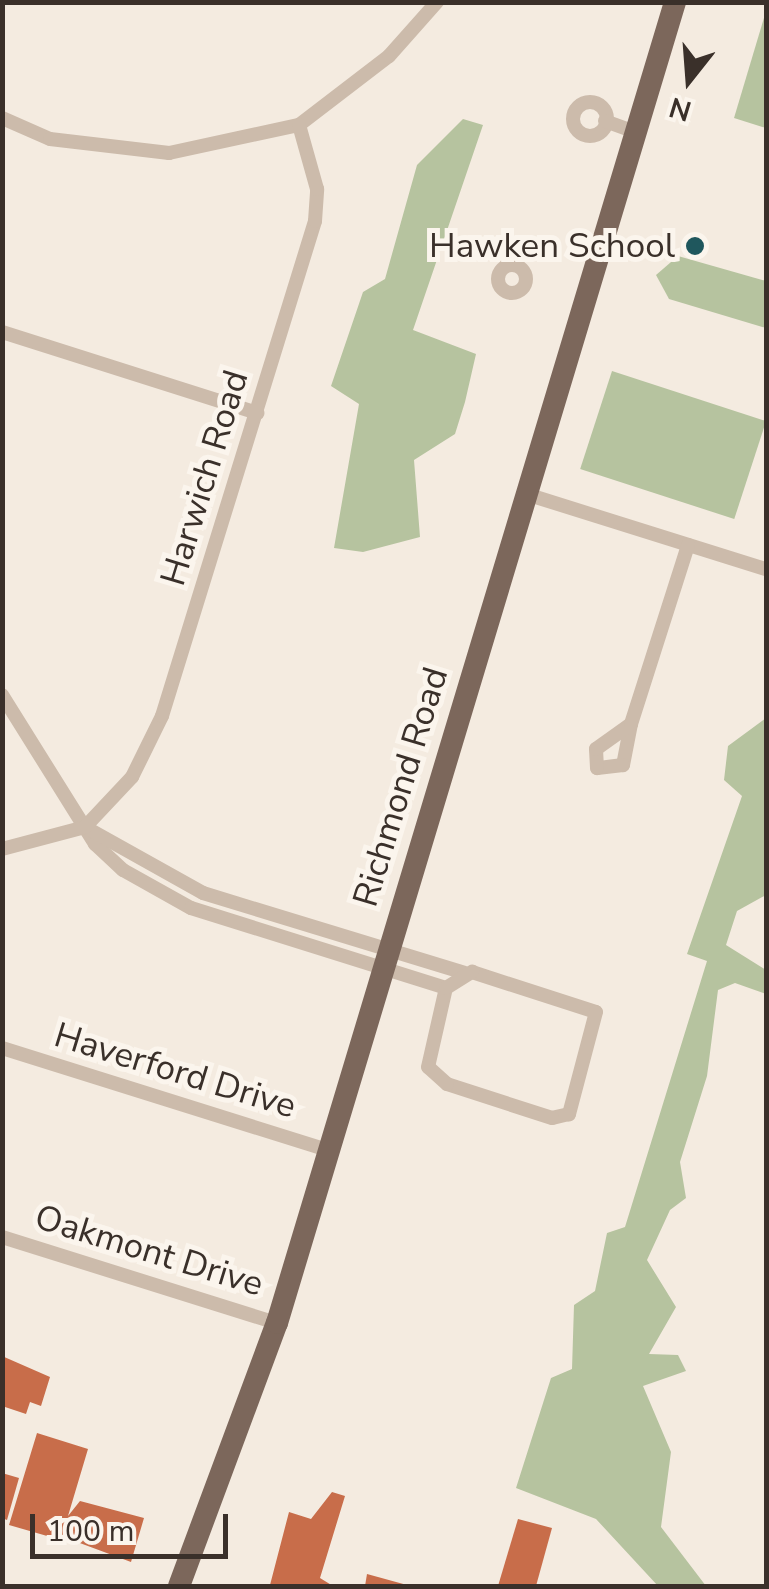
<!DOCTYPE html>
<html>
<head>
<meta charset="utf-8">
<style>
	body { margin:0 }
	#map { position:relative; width:769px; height:1589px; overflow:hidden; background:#f4ebe0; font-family:"Nunito Sans",sans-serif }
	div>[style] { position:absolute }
	.green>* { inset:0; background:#b6c39f; transform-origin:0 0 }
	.building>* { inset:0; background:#c86d4a }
	.street>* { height:14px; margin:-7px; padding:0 7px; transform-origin:7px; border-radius:7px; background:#ccbbab }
	.street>.ring { margin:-7px; padding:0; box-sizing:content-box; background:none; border:14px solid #ccbbab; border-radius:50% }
	.primary>* { height:22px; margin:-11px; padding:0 11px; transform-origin:11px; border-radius:11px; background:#7c675b }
	.dots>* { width:28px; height:28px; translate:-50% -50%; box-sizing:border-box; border:5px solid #fbf5ed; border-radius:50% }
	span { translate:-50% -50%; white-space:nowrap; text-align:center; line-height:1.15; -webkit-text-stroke:10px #fbf5ed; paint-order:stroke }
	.poi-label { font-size:35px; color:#3a302a }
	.right { translate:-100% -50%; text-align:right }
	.street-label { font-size:35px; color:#3a302a }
	.frame { position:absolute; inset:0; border:5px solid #3a302a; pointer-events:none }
	.north { position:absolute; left:639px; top:30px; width:100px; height:100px; -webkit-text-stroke:8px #fbf5ed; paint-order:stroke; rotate:197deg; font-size:28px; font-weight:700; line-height:40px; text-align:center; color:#3a302a }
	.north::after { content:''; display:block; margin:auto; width:35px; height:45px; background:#3a302a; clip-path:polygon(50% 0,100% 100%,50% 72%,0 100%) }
	.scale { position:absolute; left:30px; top:1514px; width:198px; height:45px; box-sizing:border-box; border:5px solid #3a302a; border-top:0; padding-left:12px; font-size:30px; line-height:35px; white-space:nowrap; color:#3a302a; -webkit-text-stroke:8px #fbf5ed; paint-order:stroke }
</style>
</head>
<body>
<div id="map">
	<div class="green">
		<div style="clip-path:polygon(766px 11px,766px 128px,734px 118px)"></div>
		<div style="clip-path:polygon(463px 119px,483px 125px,413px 330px,476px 354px,465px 402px,455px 434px,414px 460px,420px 537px,363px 552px,334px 548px,359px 404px,331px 386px,363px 292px,385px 279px,417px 165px)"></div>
		<div style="clip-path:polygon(678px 256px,766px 281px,766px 328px,669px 299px,656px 275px)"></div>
		<div style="left:612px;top:371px;width:162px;height:103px;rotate:18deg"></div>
		<div style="clip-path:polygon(766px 718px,766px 895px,737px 911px,726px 945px,766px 970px,766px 994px,735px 983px,718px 990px,707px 1076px,680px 1162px,686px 1198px,670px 1210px,647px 1260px,676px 1307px,649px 1354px,678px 1355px,686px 1371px,643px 1386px,671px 1452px,661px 1527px,706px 1586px,658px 1586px,596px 1519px,516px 1488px,551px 1378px,572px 1369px,574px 1305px,595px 1291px,607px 1233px,625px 1227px,707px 961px,687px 954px,742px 796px,724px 780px,728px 746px)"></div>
	</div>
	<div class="building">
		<div style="clip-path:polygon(2px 1356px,50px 1377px,41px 1406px,30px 1402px,26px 1414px,2px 1406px)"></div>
		<div style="clip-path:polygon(37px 1433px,88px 1449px,68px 1516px,80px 1501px,144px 1518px,131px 1562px,69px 1539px,66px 1524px,61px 1540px,9px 1525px)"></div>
		<div style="clip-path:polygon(2px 1473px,19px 1478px,7px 1520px,2px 1518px)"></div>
		<div style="clip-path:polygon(332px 1492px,345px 1496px,320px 1578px,333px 1586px,270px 1585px,289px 1512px,311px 1519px)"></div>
		<div style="clip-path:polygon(518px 1519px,552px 1528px,536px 1586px,498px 1586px)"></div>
		<div style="clip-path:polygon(367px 1574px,407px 1585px,407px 1586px,365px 1586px)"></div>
	</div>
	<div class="street">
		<div class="ring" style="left:573px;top:102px;width:20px;height:20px"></div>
		<div style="left:2px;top:118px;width:52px;rotate:23.6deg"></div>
		<div style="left:50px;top:139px;width:120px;rotate:6.7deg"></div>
		<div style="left:169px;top:153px;width:133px;rotate:-12.2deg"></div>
		<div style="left:299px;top:125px;width:113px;rotate:-37.5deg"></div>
		<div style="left:389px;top:56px;width:72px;rotate:-48.4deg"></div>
		<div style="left:605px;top:121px;width:33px;rotate:20deg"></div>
		<div class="ring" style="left:498px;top:265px;width:14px;height:14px"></div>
		<div style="left:2px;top:332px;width:268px;rotate:17.6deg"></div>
		<div style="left:526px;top:494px;width:251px;rotate:17.4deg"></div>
		<div style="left:2px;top:695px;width:176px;rotate:58deg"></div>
		<div style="left:95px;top:844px;width:38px;rotate:43deg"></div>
		<div style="left:123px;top:870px;width:78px;rotate:29.2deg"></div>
		<div style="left:191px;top:908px;width:267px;rotate:17.4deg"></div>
		<div style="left:631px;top:724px;width:42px;rotate:101deg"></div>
		<div style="left:623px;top:765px;width:26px;rotate:173deg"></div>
		<div style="left:597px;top:768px;width:19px;rotate:-93deg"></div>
		<div style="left:596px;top:749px;width:43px;rotate:-35.5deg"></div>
		<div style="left:631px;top:724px;width:188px;rotate:-72.3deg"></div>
		<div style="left:85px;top:827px;width:135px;rotate:29.2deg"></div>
		<div style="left:203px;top:893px;width:273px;rotate:17deg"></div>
		<div style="left:2px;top:849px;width:86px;rotate:-14.8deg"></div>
		<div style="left:85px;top:827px;width:69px;rotate:-46.8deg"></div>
		<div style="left:132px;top:777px;width:68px;rotate:-63.8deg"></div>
		<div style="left:162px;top:716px;width:518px;rotate:-72.82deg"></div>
		<div style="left:315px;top:221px;width:32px;rotate:-86deg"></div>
		<div style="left:317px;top:189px;width:66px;rotate:-105.7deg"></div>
		<div style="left:472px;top:972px;width:130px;rotate:17.9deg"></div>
		<div style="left:596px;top:1012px;width:106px;rotate:104.8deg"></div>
		<div style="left:569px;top:1114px;width:17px;rotate:167deg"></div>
		<div style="left:552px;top:1118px;width:110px;rotate:-162.1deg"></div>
		<div style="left:447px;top:1084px;width:25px;rotate:-138deg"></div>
		<div style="left:428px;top:1067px;width:81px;rotate:-77.2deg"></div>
		<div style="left:446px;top:988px;width:31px;rotate:-32deg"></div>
		<div style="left:2px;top:1048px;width:344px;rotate:17.4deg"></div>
		<div style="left:2px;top:1237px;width:288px;rotate:17.4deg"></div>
	</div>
	<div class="primary">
		<div style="left:179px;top:1586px;width:281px;rotate:-69.6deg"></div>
		<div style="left:277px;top:1323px;width:1380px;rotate:-73.23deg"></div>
	</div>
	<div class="dots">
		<div style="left:695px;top:246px;background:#1f575d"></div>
	</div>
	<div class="poi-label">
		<span class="right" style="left:675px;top:246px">Hawken School</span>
	</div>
	<div class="street-label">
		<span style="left:205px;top:478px;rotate:-73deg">Harwich Road</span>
		<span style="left:401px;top:787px;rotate:-73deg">Richmond Road</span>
		<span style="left:175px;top:1071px;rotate:17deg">Haverford Drive</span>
		<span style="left:149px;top:1251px;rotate:17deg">Oakmont Drive</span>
	</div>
	<div class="frame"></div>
	<div class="north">N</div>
	<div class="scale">100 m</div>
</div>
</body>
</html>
